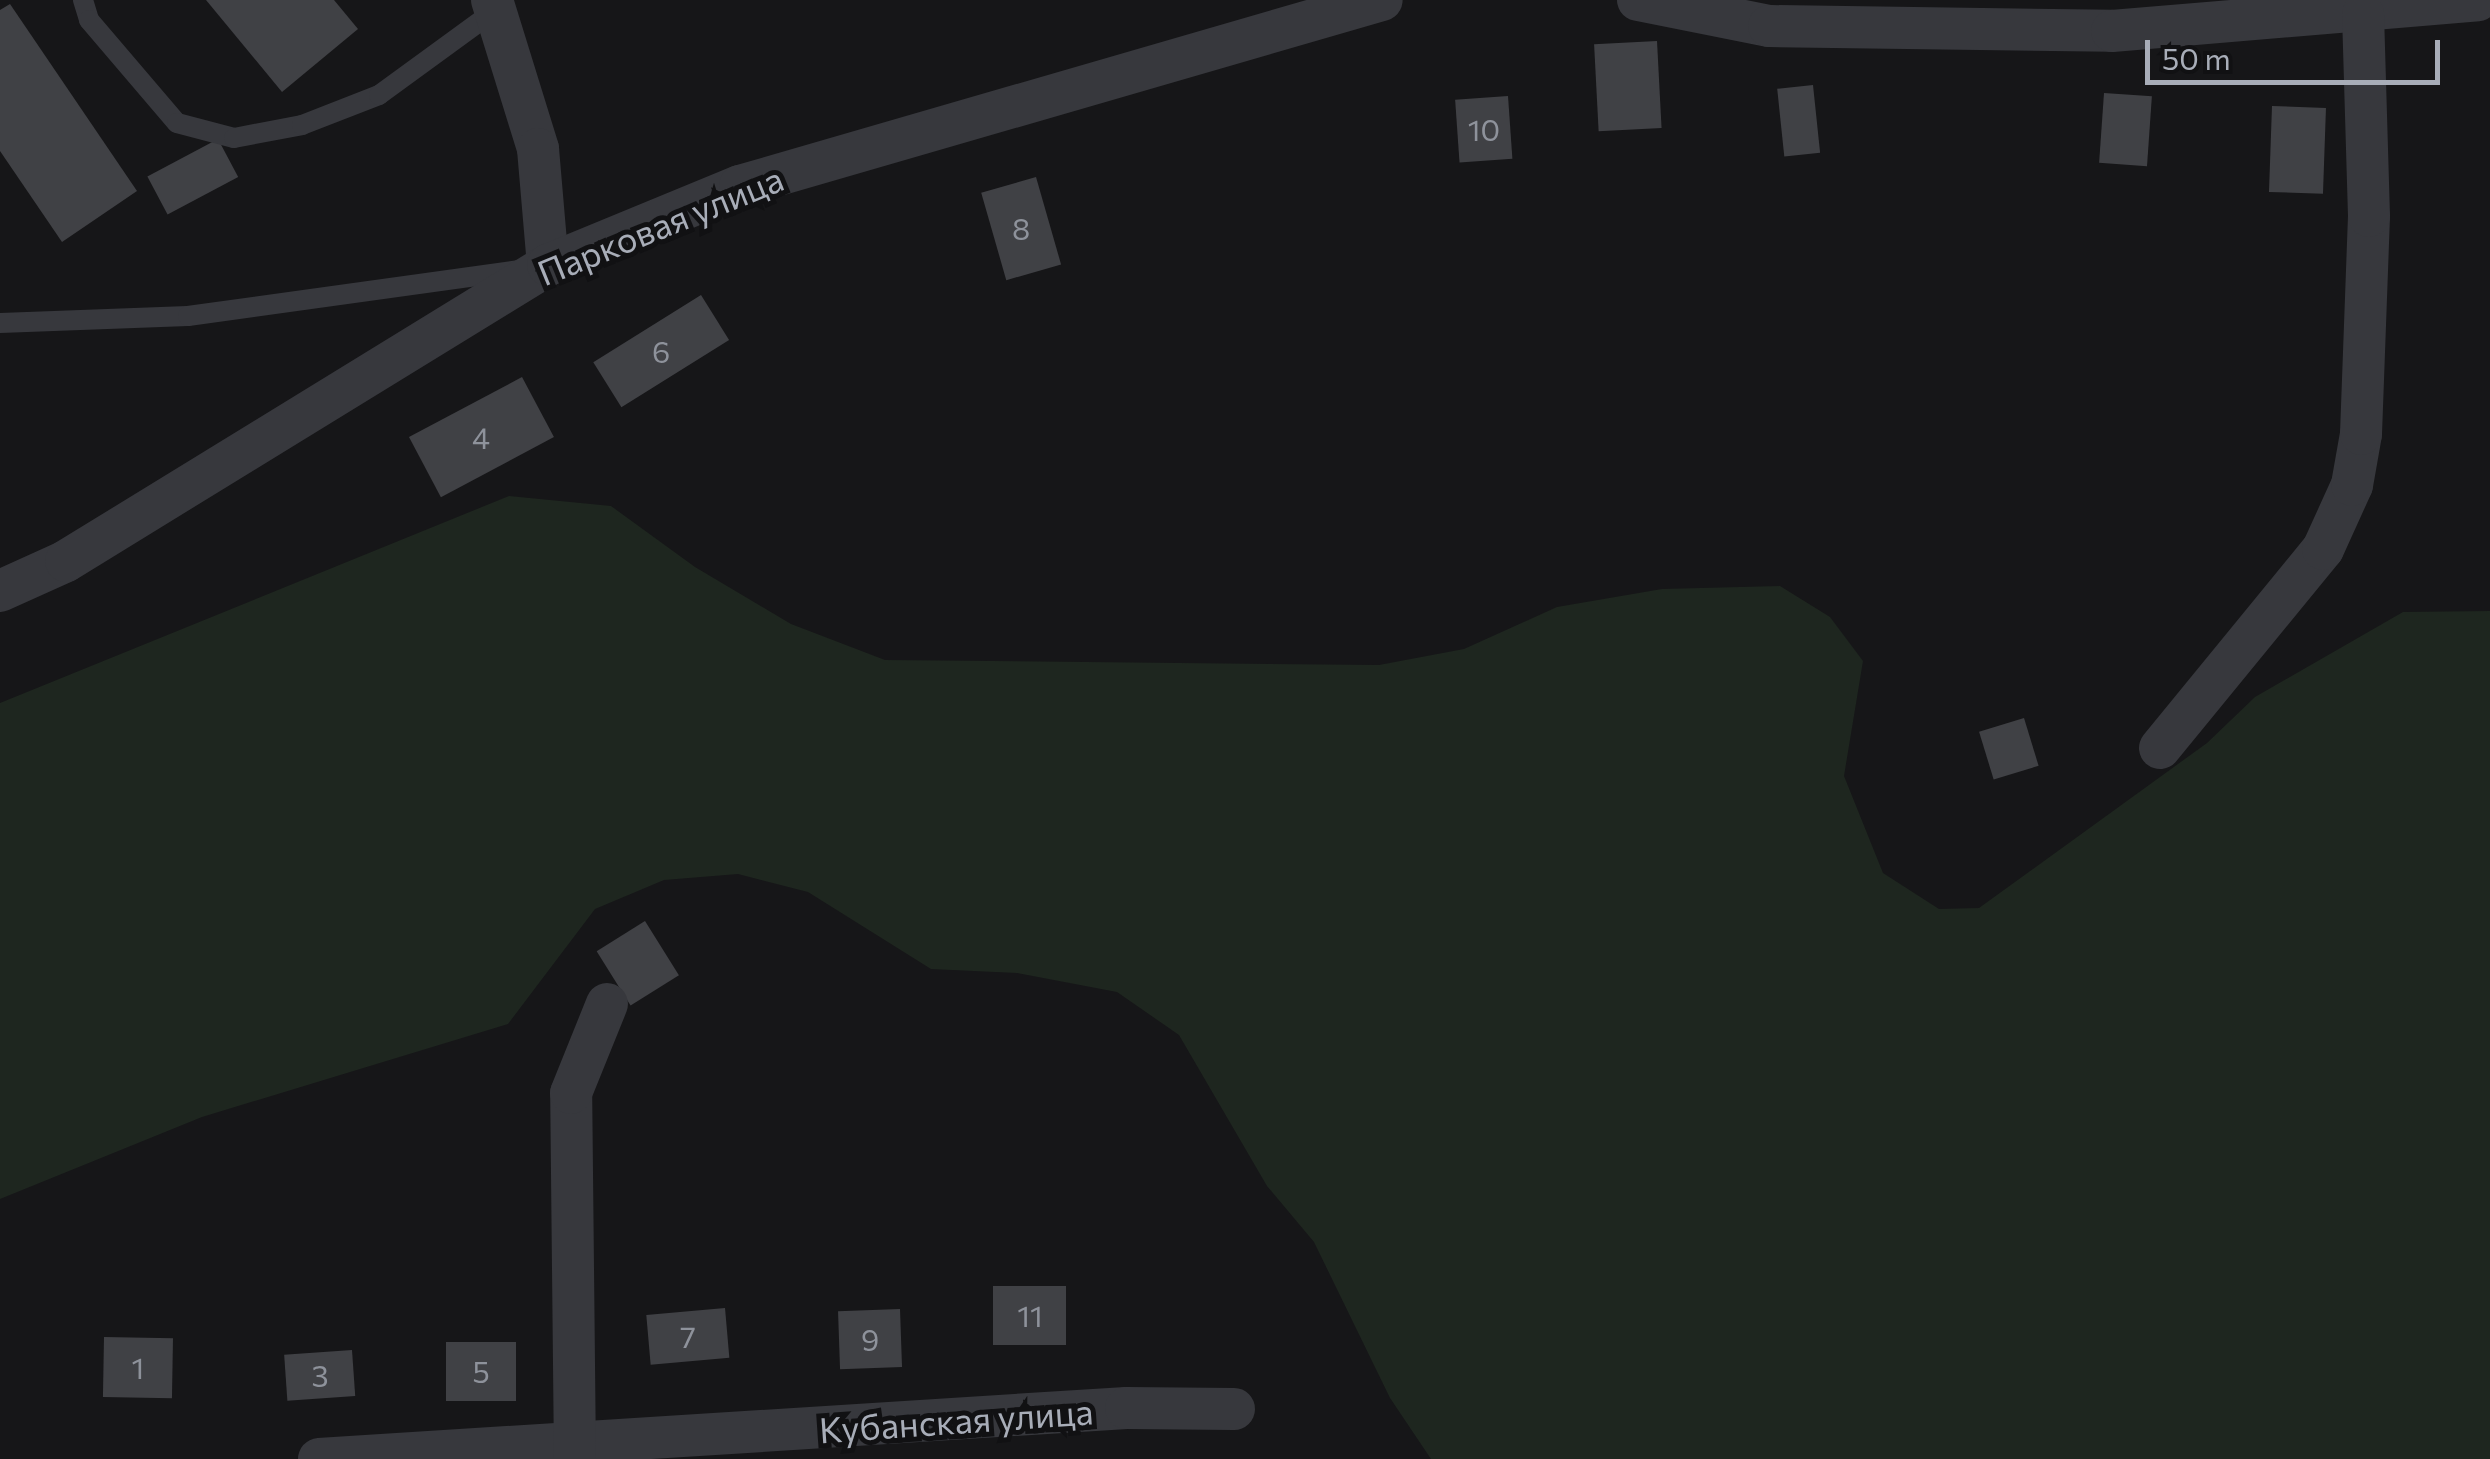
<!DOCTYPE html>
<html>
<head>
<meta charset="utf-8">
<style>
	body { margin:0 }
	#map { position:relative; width:2490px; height:1459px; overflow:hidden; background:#161618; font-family:Commissioner,sans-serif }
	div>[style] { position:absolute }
	.green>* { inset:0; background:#1e261f }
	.building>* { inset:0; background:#404145; transform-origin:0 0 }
	.lane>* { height:20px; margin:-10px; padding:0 10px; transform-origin:10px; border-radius:10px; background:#37383d }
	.street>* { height:42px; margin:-21px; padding:0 21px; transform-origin:21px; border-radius:21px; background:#37383d }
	span { translate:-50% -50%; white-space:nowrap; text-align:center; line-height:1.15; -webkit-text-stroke:10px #111113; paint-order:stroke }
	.number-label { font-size:30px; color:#8e929b }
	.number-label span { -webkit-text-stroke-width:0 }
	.street-label { font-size:35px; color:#a8adb8 }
	.scale { position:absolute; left:2145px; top:40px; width:295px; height:45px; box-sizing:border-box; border:5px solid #a8adb8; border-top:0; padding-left:12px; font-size:30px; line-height:35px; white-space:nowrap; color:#a8adb8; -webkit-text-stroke:8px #111113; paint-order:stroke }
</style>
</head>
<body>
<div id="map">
	<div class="green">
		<div style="clip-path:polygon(509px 496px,611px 506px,695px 567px,791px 624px,885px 660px,1379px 665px,1464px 649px,1557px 607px,1662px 589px,1780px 586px,1830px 617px,1863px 661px,1844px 776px,1883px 873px,1939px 909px,1979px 908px,2207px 743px,2255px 697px,2403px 612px,2490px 611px,2490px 1459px,1431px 1459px,1390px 1398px,1314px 1242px,1267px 1186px,1179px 1035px,1117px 992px,1017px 973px,931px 969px,808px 892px,738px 874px,664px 880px,595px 909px,508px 1024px,202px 1117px,0 1199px,0 703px)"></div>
	</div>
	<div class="building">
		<div style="clip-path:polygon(206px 0,334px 0,358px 29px,282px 92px)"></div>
		<div style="clip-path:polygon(10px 4px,137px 191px,62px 242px,0 151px,0 10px)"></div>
		<div style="left:1657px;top:41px;width:87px;height:63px;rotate:87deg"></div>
		<div style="left:1813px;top:85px;width:68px;height:36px;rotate:84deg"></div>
		<div style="left:2104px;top:93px;width:48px;height:70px;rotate:4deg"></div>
		<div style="left:1508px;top:96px;width:63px;height:53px;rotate:86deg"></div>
		<div style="left:2272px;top:106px;width:54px;height:86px;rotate:2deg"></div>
		<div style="left:218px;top:139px;width:43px;height:80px;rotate:62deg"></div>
		<div style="left:1036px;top:177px;width:91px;height:57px;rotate:74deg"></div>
		<div style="left:701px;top:295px;width:53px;height:127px;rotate:58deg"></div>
		<div style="left:522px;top:377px;width:68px;height:128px;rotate:62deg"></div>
		<div style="left:2024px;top:718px;width:50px;height:47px;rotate:73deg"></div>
		<div style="left:645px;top:921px;width:64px;height:57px;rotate:58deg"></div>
		<div style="left:993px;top:1286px;width:73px;height:59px"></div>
		<div style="left:725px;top:1308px;width:50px;height:79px;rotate:85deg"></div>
		<div style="left:900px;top:1309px;width:58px;height:62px;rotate:88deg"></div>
		<div style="left:104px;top:1337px;width:69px;height:60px;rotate:1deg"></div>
		<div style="left:446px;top:1342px;width:70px;height:59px"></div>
		<div style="left:352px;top:1350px;width:46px;height:68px;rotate:86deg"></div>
	</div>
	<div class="lane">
		<div style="left:83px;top:0;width:21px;rotate:73deg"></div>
		<div style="left:89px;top:20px;width:135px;rotate:49.5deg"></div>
		<div style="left:177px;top:123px;width:59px;rotate:14.7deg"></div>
		<div style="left:234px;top:138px;width:69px;rotate:-10.8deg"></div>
		<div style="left:302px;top:125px;width:83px;rotate:-21.3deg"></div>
		<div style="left:379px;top:95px;width:146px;rotate:-36.1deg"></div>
		<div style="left:0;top:323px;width:188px;rotate:-2.1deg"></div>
		<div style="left:188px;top:316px;width:335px;rotate:-7.9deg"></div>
	</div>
	<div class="street">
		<div style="left:492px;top:0;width:156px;rotate:72.8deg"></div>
		<div style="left:538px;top:149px;width:116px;rotate:85.1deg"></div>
		<div style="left:1638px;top:0;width:134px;rotate:11.2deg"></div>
		<div style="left:1769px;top:26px;width:343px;rotate:0.8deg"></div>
		<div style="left:2112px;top:31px;width:367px;rotate:-4.8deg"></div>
		<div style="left:0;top:591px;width:72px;rotate:-24.4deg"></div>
		<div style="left:66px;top:561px;width:566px;rotate:-31.55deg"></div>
		<div style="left:548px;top:265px;width:208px;rotate:-22.4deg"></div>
		<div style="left:740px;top:186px;width:668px;rotate:-16.16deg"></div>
		<div style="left:2160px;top:748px;width:257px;rotate:-50.7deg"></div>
		<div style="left:2323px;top:549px;width:70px;rotate:-65.6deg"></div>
		<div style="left:2352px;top:485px;width:52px;rotate:-80deg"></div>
		<div style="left:2361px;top:434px;width:218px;rotate:-87.9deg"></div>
		<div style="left:2369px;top:216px;width:202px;rotate:-91.7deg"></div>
		<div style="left:319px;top:1459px;width:809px;rotate:-3.62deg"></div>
		<div style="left:1126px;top:1408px;width:108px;rotate:0.5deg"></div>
		<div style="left:575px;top:1459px;width:366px;rotate:-90.6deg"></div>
		<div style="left:571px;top:1093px;width:96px;rotate:-68deg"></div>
	</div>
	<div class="number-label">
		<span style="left:1484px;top:129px">10</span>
		<span style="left:1021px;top:228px">8</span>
		<span style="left:661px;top:351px">6</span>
		<span style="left:481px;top:437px">4</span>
		<span style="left:1030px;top:1315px">11</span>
		<span style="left:688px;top:1336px">7</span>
		<span style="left:870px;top:1339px">9</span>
		<span style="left:138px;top:1367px">1</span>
		<span style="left:481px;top:1371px">5</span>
		<span style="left:320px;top:1375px">3</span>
	</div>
	<div class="street-label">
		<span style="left:660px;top:225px;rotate:-22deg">Парковая улица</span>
		<span style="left:956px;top:1420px;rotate:-4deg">Кубанская улица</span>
	</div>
	<div class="scale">50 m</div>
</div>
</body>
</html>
